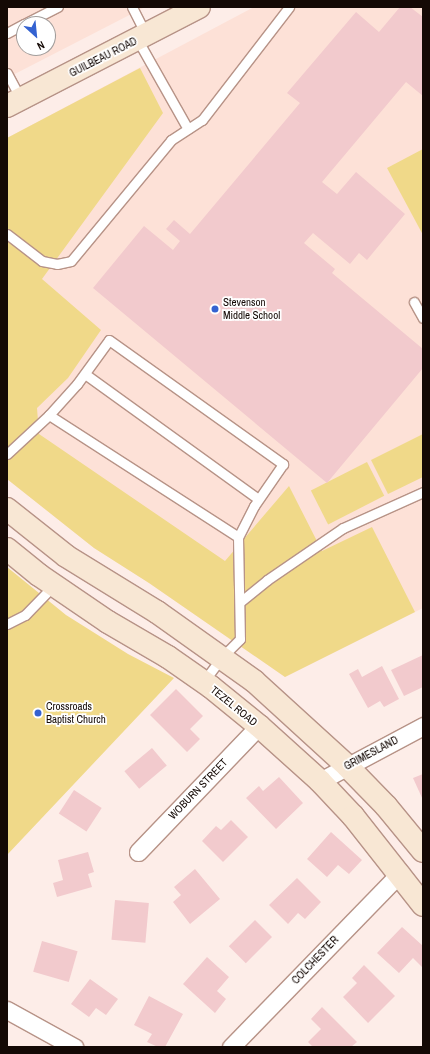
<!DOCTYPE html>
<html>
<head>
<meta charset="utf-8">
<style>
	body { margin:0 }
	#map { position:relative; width:430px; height:1054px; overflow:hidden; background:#fdede8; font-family:"Archivo Narrow",sans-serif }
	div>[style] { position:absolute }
	.built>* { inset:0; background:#fde1d7 }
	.green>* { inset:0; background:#f0d989; transform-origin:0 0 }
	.building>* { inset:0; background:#f2cacd; transform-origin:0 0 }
	.roads { filter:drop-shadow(1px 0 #b79387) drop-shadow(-1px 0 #b79387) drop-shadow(0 1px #b79387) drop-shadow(0 -1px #b79387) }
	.service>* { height:9px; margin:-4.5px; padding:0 4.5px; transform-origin:4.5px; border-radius:4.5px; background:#fff }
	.minor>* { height:17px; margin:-8.5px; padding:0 8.5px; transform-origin:8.5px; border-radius:8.5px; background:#fff }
	.secondary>* { height:22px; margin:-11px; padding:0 11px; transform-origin:11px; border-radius:11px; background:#f8e7d4 }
	.dots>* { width:11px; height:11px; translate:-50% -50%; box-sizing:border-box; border:2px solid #fff; border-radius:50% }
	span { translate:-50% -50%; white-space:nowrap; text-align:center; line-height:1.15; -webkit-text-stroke:3.5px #fff; paint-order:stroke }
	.street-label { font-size:11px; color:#140905 }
	.poi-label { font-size:11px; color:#140905 }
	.left { translate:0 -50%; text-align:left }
	.frame { position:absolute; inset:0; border:8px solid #140905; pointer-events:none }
	.north { position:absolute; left:16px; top:16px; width:40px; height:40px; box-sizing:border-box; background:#fff; border:1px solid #a19d9b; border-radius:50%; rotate:153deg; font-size:11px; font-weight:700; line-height:16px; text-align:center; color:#140905 }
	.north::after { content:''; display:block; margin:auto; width:14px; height:18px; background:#3462d1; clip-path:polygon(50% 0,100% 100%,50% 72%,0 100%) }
</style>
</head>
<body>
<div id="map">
	<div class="built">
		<div style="clip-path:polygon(evenodd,7px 7px,145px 7px,7px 78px,7px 7px,24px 24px,48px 24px,48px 48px,24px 48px,24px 24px)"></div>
		<div style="clip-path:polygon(254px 7px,423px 7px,423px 608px,285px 677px,149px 583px,94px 548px,7px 479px,7px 138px)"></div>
	</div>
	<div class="green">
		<div style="clip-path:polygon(140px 68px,163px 113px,42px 279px,101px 330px,68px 378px,37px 408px,39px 434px,225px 561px,289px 486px,322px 551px,372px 527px,415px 612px,285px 677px,149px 583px,94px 548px,7px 479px,7px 138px)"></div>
		<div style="clip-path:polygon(423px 149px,423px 235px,387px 168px)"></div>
		<div style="clip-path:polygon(423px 434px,423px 477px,388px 494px,371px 460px)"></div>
		<div style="left:367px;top:462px;width:38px;height:63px;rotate:63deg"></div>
		<div style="clip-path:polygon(7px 567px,66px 615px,128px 654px,174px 678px,7px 855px)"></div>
	</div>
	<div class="building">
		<div style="clip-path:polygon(400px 7px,410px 7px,423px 17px,423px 96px,406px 82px,322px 182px,337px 194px,356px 172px,405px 214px,367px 260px,359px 253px,350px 264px,313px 233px,304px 243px,335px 269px,332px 273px,423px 349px,423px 368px,327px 483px,93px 288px,144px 226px,173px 250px,180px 241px,166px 229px,174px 220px,190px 234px,300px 103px,287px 93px,356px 12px,379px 32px)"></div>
		<div style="clip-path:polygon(423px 655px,423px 687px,404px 696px,391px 670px)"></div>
		<div style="clip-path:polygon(382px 666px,399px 699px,384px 707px,380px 701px,368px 708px,349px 674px,358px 669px,362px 677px)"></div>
		<div style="clip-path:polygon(176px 689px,203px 716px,190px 729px,200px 739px,187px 752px,150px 715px)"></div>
		<div style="left:152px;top:748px;width:23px;height:36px;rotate:50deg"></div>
		<div style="clip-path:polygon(423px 774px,423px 800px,413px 778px)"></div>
		<div style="clip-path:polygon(279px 777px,303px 803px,276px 829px,246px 798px,259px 786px,263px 791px)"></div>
		<div style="left:74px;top:790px;width:33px;height:28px;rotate:33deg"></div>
		<div style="clip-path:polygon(231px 820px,248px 837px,223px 862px,202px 841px,216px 826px,221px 830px)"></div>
		<div style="clip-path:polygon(331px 832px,362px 860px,349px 874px,338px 865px,327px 877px,307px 859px)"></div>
		<div style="clip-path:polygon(88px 852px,94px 872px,88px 874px,92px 887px,57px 897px,53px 883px,63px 880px,58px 860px)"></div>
		<div style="clip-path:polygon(195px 869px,220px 899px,190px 924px,173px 902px,181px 895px,174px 887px)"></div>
		<div style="clip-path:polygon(297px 878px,321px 902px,305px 919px,298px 913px,288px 924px,269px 905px)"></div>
		<div style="left:115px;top:900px;width:34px;height:40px;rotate:5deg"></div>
		<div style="left:255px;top:920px;width:24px;height:37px;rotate:45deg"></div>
		<div style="clip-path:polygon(402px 927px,423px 946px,423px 968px,413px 958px,399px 973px,377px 953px)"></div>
		<div style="left:42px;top:941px;width:37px;height:32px;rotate:16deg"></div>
		<div style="clip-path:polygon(207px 957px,229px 977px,217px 991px,226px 999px,215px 1013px,183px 984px)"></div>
		<div style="clip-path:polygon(364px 965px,395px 996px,368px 1023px,343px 997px,357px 983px,352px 978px)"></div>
		<div style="clip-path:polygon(90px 979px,118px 999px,106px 1015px,96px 1008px,89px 1017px,71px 1004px)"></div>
		<div style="clip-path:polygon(149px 996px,183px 1014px,165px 1047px,158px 1047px,147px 1042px,152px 1034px,134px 1025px)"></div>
		<div style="clip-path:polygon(322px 1007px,357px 1042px,351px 1047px,313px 1047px,308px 1042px,321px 1029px,311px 1019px)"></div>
	</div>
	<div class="roads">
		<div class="service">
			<div style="left:132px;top:7px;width:30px;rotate:63deg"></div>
			<div style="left:24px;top:24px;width:38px;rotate:-27deg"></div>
			<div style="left:7px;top:33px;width:19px;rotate:-28deg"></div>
			<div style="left:137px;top:39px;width:103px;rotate:60.5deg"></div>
			<div style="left:7px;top:73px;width:30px;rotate:62deg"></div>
			<div style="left:7px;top:234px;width:44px;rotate:37.6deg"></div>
			<div style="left:42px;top:261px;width:15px;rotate:11deg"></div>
			<div style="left:57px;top:264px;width:14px;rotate:-12deg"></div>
			<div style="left:71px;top:261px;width:157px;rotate:-50.4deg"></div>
			<div style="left:171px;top:140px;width:37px;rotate:-33deg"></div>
			<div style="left:202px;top:120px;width:143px;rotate:-52.4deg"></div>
			<div style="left:414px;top:302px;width:18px;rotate:61deg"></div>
			<div style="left:85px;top:374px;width:213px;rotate:35.8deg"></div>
			<div style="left:49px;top:415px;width:225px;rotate:32.8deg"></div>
			<div style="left:7px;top:454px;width:57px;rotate:-42.9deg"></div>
			<div style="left:49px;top:415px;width:42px;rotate:-47.9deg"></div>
			<div style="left:77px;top:384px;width:54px;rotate:-54deg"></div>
			<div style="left:109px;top:340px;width:214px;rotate:35.5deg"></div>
			<div style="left:283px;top:464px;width:51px;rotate:124.6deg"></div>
			<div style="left:254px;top:506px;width:35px;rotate:117deg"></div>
			<div style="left:238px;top:537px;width:102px;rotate:88.9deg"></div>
			<div style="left:240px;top:639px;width:25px;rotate:135deg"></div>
			<div style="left:222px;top:657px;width:31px;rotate:127deg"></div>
			<div style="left:240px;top:602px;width:35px;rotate:-39deg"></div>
			<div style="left:267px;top:580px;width:92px;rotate:-34.4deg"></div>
			<div style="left:343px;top:528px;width:88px;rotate:-24.2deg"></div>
			<div style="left:7px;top:624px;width:20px;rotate:-27deg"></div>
			<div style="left:25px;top:615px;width:42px;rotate:-46deg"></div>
		</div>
		<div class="minor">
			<div style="left:320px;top:781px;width:117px;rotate:-28.1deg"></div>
			<div style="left:138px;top:852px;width:175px;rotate:-46.2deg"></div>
			<div style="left:7px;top:1010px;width:77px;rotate:28.9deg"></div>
			<div style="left:231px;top:1047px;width:243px;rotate:-45.8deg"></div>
		</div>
		<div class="secondary">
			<div style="left:7px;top:106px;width:216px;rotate:-27.3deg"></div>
			<div style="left:7px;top:509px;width:75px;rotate:38.5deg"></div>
			<div style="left:66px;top:556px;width:107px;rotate:31.6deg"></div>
			<div style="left:157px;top:612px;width:119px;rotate:35.4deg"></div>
			<div style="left:254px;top:681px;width:126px;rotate:42.4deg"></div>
			<div style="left:347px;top:766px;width:56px;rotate:45.7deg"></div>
			<div style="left:386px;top:806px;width:58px;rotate:50.6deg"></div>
			<div style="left:7px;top:549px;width:41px;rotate:39.1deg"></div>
			<div style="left:39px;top:575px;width:83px;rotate:34.3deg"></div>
			<div style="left:108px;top:622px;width:69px;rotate:30.3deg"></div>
			<div style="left:168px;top:657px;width:52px;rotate:34.9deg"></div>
			<div style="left:211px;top:687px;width:62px;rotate:39.1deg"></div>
			<div style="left:259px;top:726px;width:82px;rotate:42deg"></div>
			<div style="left:320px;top:781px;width:48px;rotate:46.7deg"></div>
			<div style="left:353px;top:816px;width:113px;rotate:51.8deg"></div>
		</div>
	</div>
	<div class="dots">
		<div style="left:215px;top:309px;background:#3462d1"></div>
		<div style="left:38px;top:713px;background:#3462d1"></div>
	</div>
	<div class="street-label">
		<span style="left:103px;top:57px;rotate:-27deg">GUILBEAU ROAD</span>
		<span style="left:234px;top:706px;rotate:39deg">TEZEL ROAD</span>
		<span style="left:371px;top:753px;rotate:-28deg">GRIMESLAND</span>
		<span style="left:198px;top:789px;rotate:-46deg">WOBURN STREET</span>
		<span style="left:315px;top:960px;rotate:-46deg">COLCHESTER</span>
	</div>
	<div class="poi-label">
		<span class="left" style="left:223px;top:309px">Stevenson<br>Middle School</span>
		<span class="left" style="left:46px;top:713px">Crossroads<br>Baptist Church</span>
	</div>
	<div class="frame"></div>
	<div class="north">N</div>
</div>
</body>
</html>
